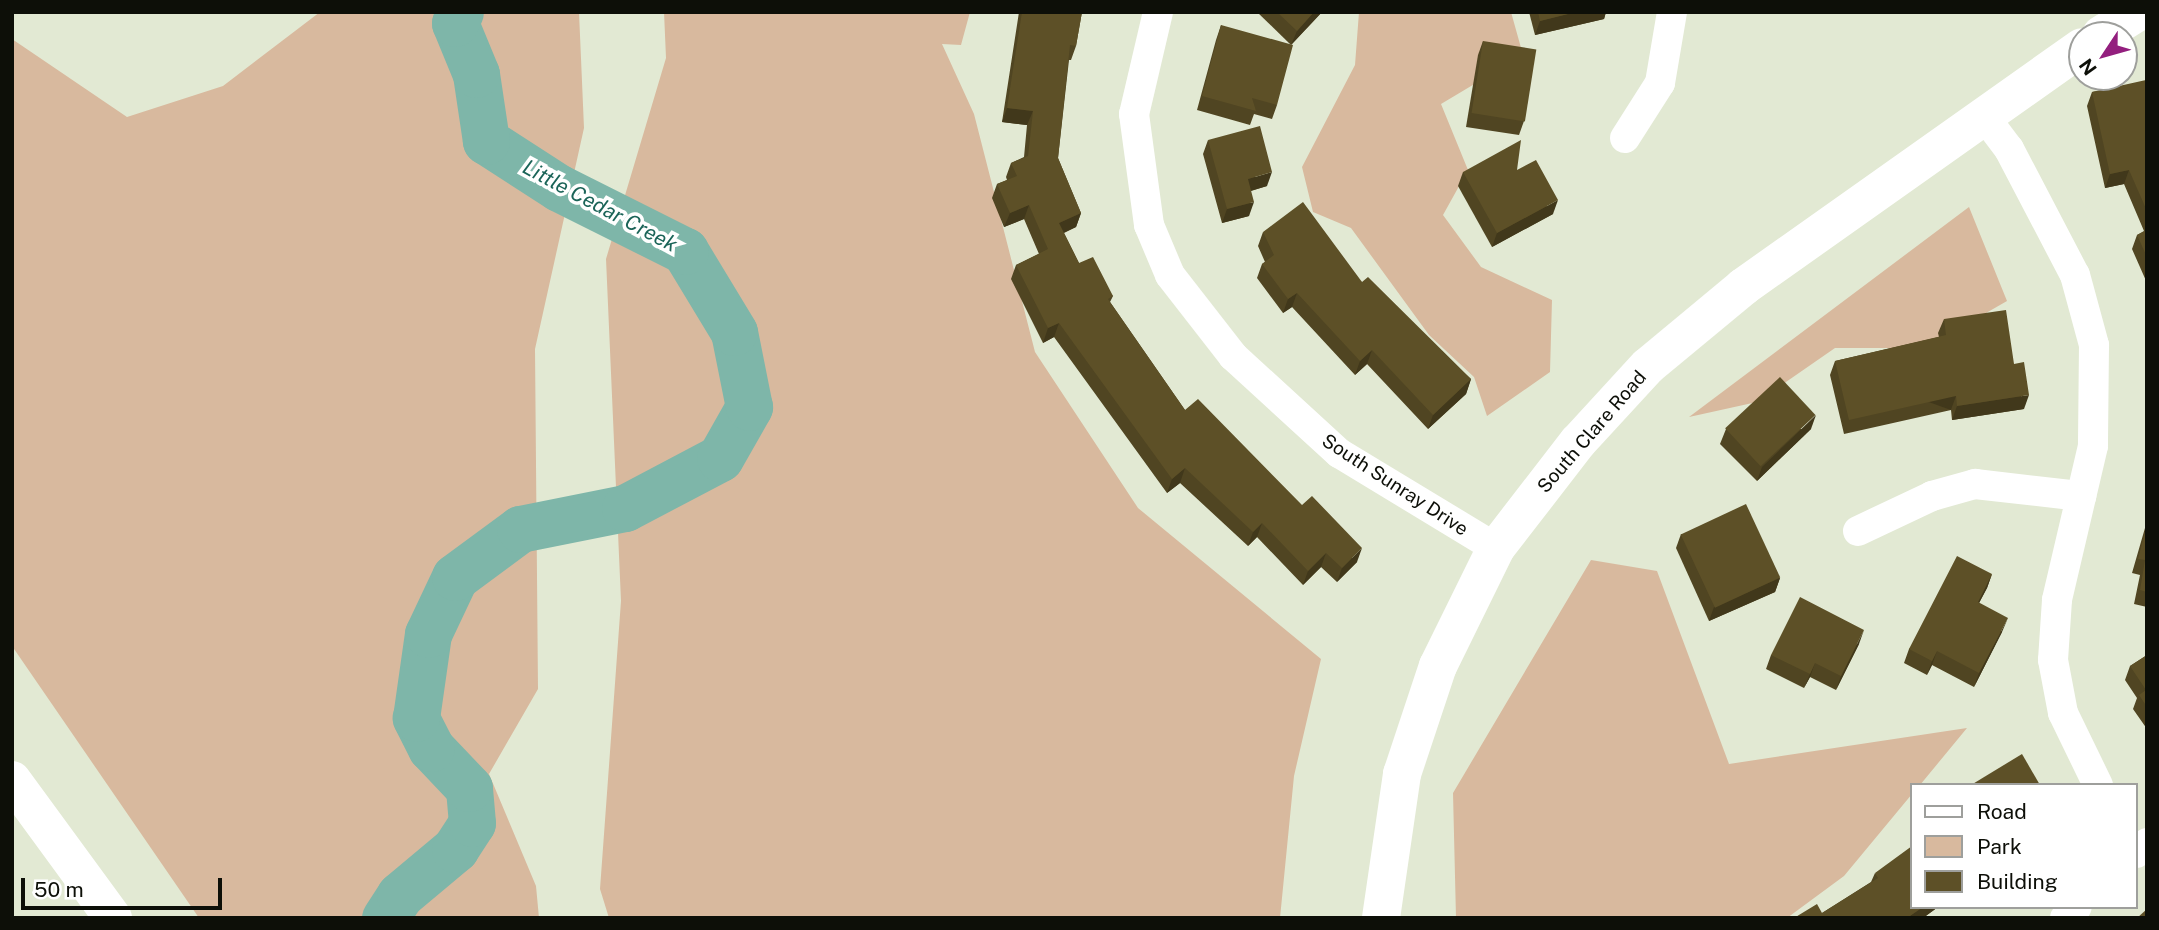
<!DOCTYPE html>
<html>
<head>
<meta charset="utf-8">
<style>
	body { margin:0 }
	#map { position:relative; width:2159px; height:930px; overflow:hidden; background:#e2e9d3; font-family:"Public Sans",sans-serif }
	div>[style] { position:absolute }
	.green>* { inset:0; background:#d8b99e }
	.river>* { height:47px; margin:-23.5px; padding:0 23.5px; transform-origin:23.5px; border-radius:23.5px; background:#7eb6a9 }
	.minor>* { height:30px; margin:-15px; padding:0 15px; transform-origin:15px; border-radius:15px; background:#fff }
	.tertiary>* { height:38px; margin:-19px; padding:0 19px; transform-origin:19px; border-radius:19px; background:#fff }
	.wall>* { inset:0; background:#504522 }
	.shaded-wall>* { inset:0; background:#41381b; transform-origin:0 0 }
	.building>* { inset:0; background:#5d5027; transform-origin:0 0 }
	span { translate:-50% -50%; white-space:nowrap; text-align:center; line-height:1.15; -webkit-text-stroke:7px #fff; paint-order:stroke }
	.street-label { font-size:19px; color:#0d0f08 }
	.water-label { font-size:21px; color:#1b6458; font-style:italic }
	.frame { position:absolute; inset:0; border:14px solid #0d0f08; pointer-events:none }
	.legend { position:absolute; left:1910px; top:783px; width:228px; height:126px; box-sizing:border-box; background:#fff; border:2px solid #9e9f9c; margin:0; padding:9px 12px; list-style:none; font-size:21px; color:#0d0f08 }
	.legend li { display:flex; align-items:center; gap:14px; height:35px }
	.legend b { width:35px; border:2px solid #9e9f9c }
	.north { position:absolute; left:2068px; top:21px; width:70px; height:70px; box-sizing:border-box; background:#fff; border:2px solid #9e9f9c; border-radius:50%; rotate:234deg; font-size:19px; font-weight:700; line-height:28px; text-align:center; color:#0d0f08 }
	.north::after { content:''; display:block; margin:auto; width:24px; height:32px; background:#931f7e; clip-path:polygon(50% 0,100% 100%,50% 72%,0 100%) }
	.scale { position:absolute; left:21px; top:878px; width:201px; height:32px; box-sizing:border-box; border:4px solid #0d0f08; border-top:0; padding-left:9px; font-size:21px; line-height:24px; white-space:nowrap; color:#0d0f08; -webkit-text-stroke:5px #fff; paint-order:stroke }
</style>
</head>
<body>
<div id="map">
	<div class="green">
		<div style="clip-path:polygon(320px 12px,579px 12px,584px 128px,535px 349px,538px 689px,489px 774px,536px 886px,539px 918px,199px 918px,12px 646px,12px 39px,127px 117px,223px 86px)"></div>
		<div style="clip-path:polygon(664px 12px,970px 12px,961px 45px,942px 44px,974px 114px,1035px 352px,1138px 508px,1321px 659px,1294px 776px,1280px 918px,609px 918px,600px 889px,621px 601px,606px 259px,666px 58px)"></div>
		<div style="clip-path:polygon(1359px 12px,1511px 12px,1523px 55px,1441px 104px,1468px 170px,1443px 215px,1481px 267px,1552px 300px,1550px 372px,1487px 416px,1474px 377px,1429px 335px,1351px 228px,1313px 212px,1302px 167px,1355px 65px)"></div>
		<div style="clip-path:polygon(1969px 207px,2007px 301px,1925px 348px,1835px 348px,1757px 402px,1689px 417px)"></div>
		<div style="clip-path:polygon(1591px 560px,1657px 571px,1729px 764px,1967px 728px,1920px 785px,1912px 785px,1912px 794px,1844px 876px,1787px 918px,1456px 918px,1453px 793px)"></div>
	</div>
	<div class="river">
		<div style="left:385px;top:918px;width:27px;rotate:-57deg"></div>
		<div style="left:400px;top:895px;width:72px;rotate:-39.9deg"></div>
		<div style="left:455px;top:849px;width:31px;rotate:-57deg"></div>
		<div style="left:472px;top:823px;width:35px;rotate:-95deg"></div>
		<div style="left:469px;top:788px;width:55px;rotate:-133.5deg"></div>
		<div style="left:431px;top:748px;width:34px;rotate:-117deg"></div>
		<div style="left:416px;top:718px;width:85px;rotate:-81.9deg"></div>
		<div style="left:428px;top:634px;width:63px;rotate:-64.7deg"></div>
		<div style="left:455px;top:577px;width:81px;rotate:-36.4deg"></div>
		<div style="left:520px;top:529px;width:107px;rotate:-11.3deg"></div>
		<div style="left:625px;top:508px;width:107px;rotate:-27.8deg"></div>
		<div style="left:720px;top:458px;width:59px;rotate:-60.4deg"></div>
		<div style="left:749px;top:407px;width:76px;rotate:-101.3deg"></div>
		<div style="left:734px;top:332px;width:95px;rotate:-121.2deg"></div>
		<div style="left:685px;top:251px;width:141px;rotate:-153.4deg"></div>
		<div style="left:559px;top:188px;width:87px;rotate:-147.2deg"></div>
		<div style="left:486px;top:141px;width:68px;rotate:-98.5deg"></div>
		<div style="left:476px;top:74px;width:55px;rotate:-112.4deg"></div>
		<div style="left:455px;top:23px;width:12px;rotate:-66deg"></div>
	</div>
	<div class="minor">
		<div style="left:1158px;top:12px;width:105px;rotate:103.2deg"></div>
		<div style="left:1134px;top:114px;width:112px;rotate:82.3deg"></div>
		<div style="left:1149px;top:225px;width:54px;rotate:67.2deg"></div>
		<div style="left:1170px;top:275px;width:103px;rotate:52.1deg"></div>
		<div style="left:1233px;top:356px;width:144px;rotate:42.5deg"></div>
		<div style="left:1339px;top:453px;width:184px;rotate:31.2deg"></div>
		<div style="left:1984px;top:116px;width:41px;rotate:52.9deg"></div>
		<div style="left:2009px;top:149px;width:142px;rotate:62.4deg"></div>
		<div style="left:2075px;top:275px;width:73px;rotate:74.8deg"></div>
		<div style="left:2094px;top:345px;width:101px;rotate:90.6deg"></div>
		<div style="left:2093px;top:446px;width:158px;rotate:103.2deg"></div>
		<div style="left:2057px;top:600px;width:60px;rotate:93.8deg"></div>
		<div style="left:2053px;top:660px;width:54px;rotate:79.3deg"></div>
		<div style="left:2063px;top:713px;width:80px;rotate:64.1deg"></div>
		<div style="left:1625px;top:138px;width:65px;rotate:-57.5deg"></div>
		<div style="left:1660px;top:83px;width:72px;rotate:-80.4deg"></div>
		<div style="left:1858px;top:531px;width:82px;rotate:-25.3deg"></div>
		<div style="left:1932px;top:496px;width:45px;rotate:-15.6deg"></div>
		<div style="left:1975px;top:484px;width:107px;rotate:6.5deg"></div>
		<div style="left:2136px;top:853px;width:15px;rotate:-42deg"></div>
		<div style="left:2065px;top:918px;width:16px;rotate:-43deg"></div>
	</div>
	<div class="tertiary">
		<div style="left:2101px;top:35px;width:44px;rotate:-31.9deg"></div>
		<div style="left:12px;top:780px;width:171px;rotate:53.8deg"></div>
		<div style="left:1381px;top:918px;width:146px;rotate:-81.7deg"></div>
		<div style="left:1402px;top:774px;width:114px;rotate:-71.6deg"></div>
		<div style="left:1438px;top:666px;width:131px;rotate:-63.8deg"></div>
		<div style="left:1496px;top:548px;width:134px;rotate:-52.3deg"></div>
		<div style="left:1578px;top:442px;width:103px;rotate:-47.4deg"></div>
		<div style="left:1648px;top:366px;width:124px;rotate:-39.7deg"></div>
		<div style="left:1743px;top:287px;width:415px;rotate:-35.3deg"></div>
	</div>
	<div class="wall">
		<div style="clip-path:polygon(1019px 12px,1082px 12px,1076px 46px,1071px 60px,1069px 60px,1058px 158px,1081px 213px,1076px 227px,1064px 233px,1079px 263px,1113px 296px,1110px 302px,1185px 410px,1357px 562px,1337px 582px,1321px 567px,1303px 585px,1257px 537px,1248px 546px,1180px 483px,1167px 493px,1054px 337px,1043px 343px,1011px 279px,1016px 265px,1039px 254px,1024px 219px,1004px 227px,992px 198px,997px 184px,1007px 180px,1006px 177px,1011px 163px,1024px 157px,1027px 125px,1002px 122px)"></div>
		<div style="clip-path:polygon(1257px 12px,1322px 12px,1291px 45px)"></div>
		<div style="clip-path:polygon(1529px 12px,1606px 12px,1604px 19px,1535px 35px)"></div>
		<div style="clip-path:polygon(1221px 25px,1277px 105px,1272px 119px,1254px 114px,1250px 125px,1197px 110px,1216px 40px)"></div>
		<div style="clip-path:polygon(1483px 41px,1524px 121px,1519px 135px,1466px 127px,1478px 55px)"></div>
		<div style="clip-path:polygon(2147px 82px,2147px 283px,2132px 249px,2137px 235px,2144px 231px,2124px 184px,2105px 188px,2087px 106px,2092px 92px)"></div>
		<div style="clip-path:polygon(1208px 140px,1267px 186px,1251px 191px,1249px 216px,1222px 223px,1203px 154px)"></div>
		<div style="clip-path:polygon(1517px 170px,1553px 214px,1492px 247px,1458px 186px,1463px 172px)"></div>
		<div style="clip-path:polygon(1263px 232px,1362px 282px,1471px 379px,1466px 394px,1428px 429px,1367px 364px,1355px 375px,1292px 307px,1283px 313px,1257px 278px,1262px 264px,1265px 262px,1258px 246px)"></div>
		<div style="clip-path:polygon(1944px 319px,2014px 364px,2024px 409px,1952px 420px,1951px 410px,1844px 434px,1830px 375px,1835px 361px,1939px 337px,1938px 333px)"></div>
		<div style="clip-path:polygon(1726px 429px,1811px 429px,1757px 481px,1720px 444px)"></div>
		<div style="clip-path:polygon(2147px 521px,2147px 607px,2134px 604px,2140px 575px,2132px 573px)"></div>
		<div style="clip-path:polygon(1681px 534px,1780px 578px,1775px 592px,1709px 621px,1676px 548px)"></div>
		<div style="clip-path:polygon(1992px 574px,1987px 588px,1979px 603px,2002px 632px,1974px 687px,1932px 665px,1927px 675px,1904px 663px,1909px 649px)"></div>
		<div style="clip-path:polygon(1859px 644px,1836px 690px,1810px 677px,1804px 688px,1766px 669px,1771px 655px)"></div>
		<div style="clip-path:polygon(2147px 655px,2147px 729px,2133px 709px,2137px 698px,2125px 680px,2130px 666px)"></div>
		<div style="clip-path:polygon(1875px 873px,1912px 907px,1938px 907px,1923px 918px,1794px 918px,1822px 913px,1871px 882px)"></div>
	</div>
	<div class="shaded-wall">
		<div style="clip-path:polygon(1314px 12px,1322px 12px,1291px 45px,1297px 31px)"></div>
		<div style="clip-path:polygon(1576px 12px,1606px 12px,1604px 19px,1535px 35px,1540px 21px)"></div>
		<div style="clip-path:polygon(1007px 108px,1033px 111px,1027px 125px,1002px 122px)"></div>
		<div style="clip-path:polygon(2129px 170px,2124px 184px,2105px 188px,2110px 174px)"></div>
		<div style="clip-path:polygon(1272px 172px,1267px 186px,1243px 193px,1248px 179px)"></div>
		<div style="clip-path:polygon(1558px 200px,1553px 214px,1492px 247px,1497px 233px)"></div>
		<div style="clip-path:polygon(1254px 202px,1249px 216px,1222px 223px,1227px 209px)"></div>
		<div style="clip-path:polygon(1029px 205px,1024px 219px,1004px 227px,1010px 213px)"></div>
		<div style="clip-path:polygon(1081px 213px,1076px 227px,1054px 237px,1059px 223px)"></div>
		<div style="clip-path:polygon(1297px 293px,1292px 307px,1283px 313px,1288px 299px)"></div>
		<div style="clip-path:polygon(1059px 323px,1054px 337px,1043px 343px,1048px 328px)"></div>
		<div style="clip-path:polygon(1372px 350px,1367px 364px,1355px 375px,1360px 361px)"></div>
		<div style="clip-path:polygon(1471px 379px,1466px 394px,1428px 429px,1433px 415px)"></div>
		<div style="clip-path:polygon(2029px 395px,2024px 409px,1952px 420px,1957px 406px)"></div>
		<div style="left:1956px;top:396px;width:15px;height:110px;rotate:110deg"></div>
		<div style="clip-path:polygon(1816px 415px,1811px 429px,1757px 481px,1762px 467px)"></div>
		<div style="clip-path:polygon(1185px 468px,1180px 483px,1167px 493px,1172px 479px)"></div>
		<div style="clip-path:polygon(1262px 523px,1257px 537px,1248px 546px,1253px 532px)"></div>
		<div style="clip-path:polygon(1362px 548px,1357px 562px,1337px 582px,1342px 568px)"></div>
		<div style="clip-path:polygon(1326px 553px,1321px 567px,1303px 585px,1308px 571px)"></div>
		<div style="clip-path:polygon(1992px 574px,1987px 588px,1972px 616px,1978px 602px)"></div>
		<div style="clip-path:polygon(1780px 578px,1775px 592px,1709px 621px,1714px 607px)"></div>
		<div style="clip-path:polygon(2008px 618px,2002px 632px,1974px 687px,1979px 673px)"></div>
		<div style="clip-path:polygon(1864px 630px,1859px 644px,1836px 690px,1841px 676px)"></div>
		<div style="clip-path:polygon(1937px 651px,1932px 665px,1927px 675px,1932px 661px)"></div>
		<div style="clip-path:polygon(1815px 663px,1810px 677px,1804px 688px,1810px 674px)"></div>
		<div style="clip-path:polygon(1923px 907px,1938px 907px,1923px 918px,1907px 918px)"></div>
	</div>
	<div class="building">
		<div style="clip-path:polygon(1022px 12px,1082px 12px,1076px 46px,1070px 45px,1058px 158px,1081px 213px,1059px 223px,1079px 263px,1093px 257px,1113px 296px,1108px 299px,1185px 410px,1198px 399px,1302px 505px,1312px 496px,1362px 548px,1342px 568px,1326px 553px,1308px 571px,1262px 523px,1253px 532px,1185px 468px,1172px 479px,1059px 323px,1048px 328px,1016px 265px,1048px 249px,1029px 205px,1010px 213px,997px 184px,1017px 176px,1011px 163px,1028px 156px,1033px 111px,1007px 108px)"></div>
		<div style="clip-path:polygon(1277px 12px,1314px 12px,1297px 31px)"></div>
		<div style="clip-path:polygon(1538px 12px,1576px 12px,1540px 21px)"></div>
		<div style="clip-path:polygon(1221px 25px,1293px 45px,1277px 105px,1252px 98px,1256px 111px,1202px 96px)"></div>
		<div style="left:1483px;top:41px;width:54px;height:73px;rotate:9deg"></div>
		<div style="clip-path:polygon(2146px 80px,2147px 82px,2147px 211px,2129px 170px,2110px 174px,2092px 92px)"></div>
		<div style="clip-path:polygon(1260px 126px,1272px 172px,1248px 179px,1254px 202px,1227px 209px,1208px 140px)"></div>
		<div style="clip-path:polygon(1521px 140px,1517px 170px,1536px 160px,1558px 200px,1497px 233px,1463px 172px)"></div>
		<div style="clip-path:polygon(1303px 202px,1362px 282px,1368px 277px,1471px 379px,1433px 415px,1372px 350px,1360px 361px,1297px 293px,1288px 299px,1262px 264px,1274px 255px,1263px 232px)"></div>
		<div style="clip-path:polygon(2147px 230px,2147px 257px,2137px 235px)"></div>
		<div style="clip-path:polygon(2006px 310px,2014px 364px,2024px 362px,2029px 395px,1957px 406px,1956px 396px,1849px 420px,1835px 361px,1946px 335px,1944px 319px)"></div>
		<div style="left:1780px;top:377px;width:52px;height:75px;rotate:47deg"></div>
		<div style="left:1746px;top:504px;width:81px;height:72px;rotate:65deg"></div>
		<div style="clip-path:polygon(2147px 524px,2147px 592px,2140px 590px,2145px 560px,2138px 559px)"></div>
		<div style="clip-path:polygon(1957px 556px,1992px 574px,1978px 602px,2008px 618px,1979px 673px,1937px 651px,1932px 661px,1909px 649px)"></div>
		<div style="clip-path:polygon(1800px 597px,1864px 630px,1841px 676px,1815px 663px,1810px 674px,1771px 655px)"></div>
		<div style="clip-path:polygon(2147px 655px,2147px 707px,2139px 695px,2146px 690px,2130px 666px)"></div>
		<div style="clip-path:polygon(2022px 754px,2040px 785px,1971px 785px)"></div>
		<div style="clip-path:polygon(1912px 846px,1912px 907px,1923px 907px,1907px 918px,1794px 918px,1817px 904px,1822px 913px,1878px 878px,1875px 873px)"></div>
		<div style="clip-path:polygon(2147px 909px,2147px 918px,2137px 918px)"></div>
	</div>
	<div class="street-label">
		<span style="left:1592px;top:432px;rotate:-49deg">South Clare Road</span>
		<span style="left:1395px;top:485px;rotate:33deg">South Sunray Drive</span>
	</div>
	<div class="water-label">
		<span style="left:600px;top:206px;rotate:28deg">Little Cedar Creek</span>
	</div>
	<div class="frame"></div>
	<ul class="legend">
	<li><b style="height:9px;background:#fff"></b>Road</li>
	<li><b style="height:19px;background:#d8b99e"></b>Park</li>
	<li><b style="height:19px;background:#5d5027"></b>Building</li>
	</ul>
	<div class="north">N</div>
	<div class="scale">50 m</div>
</div>
</body>
</html>
